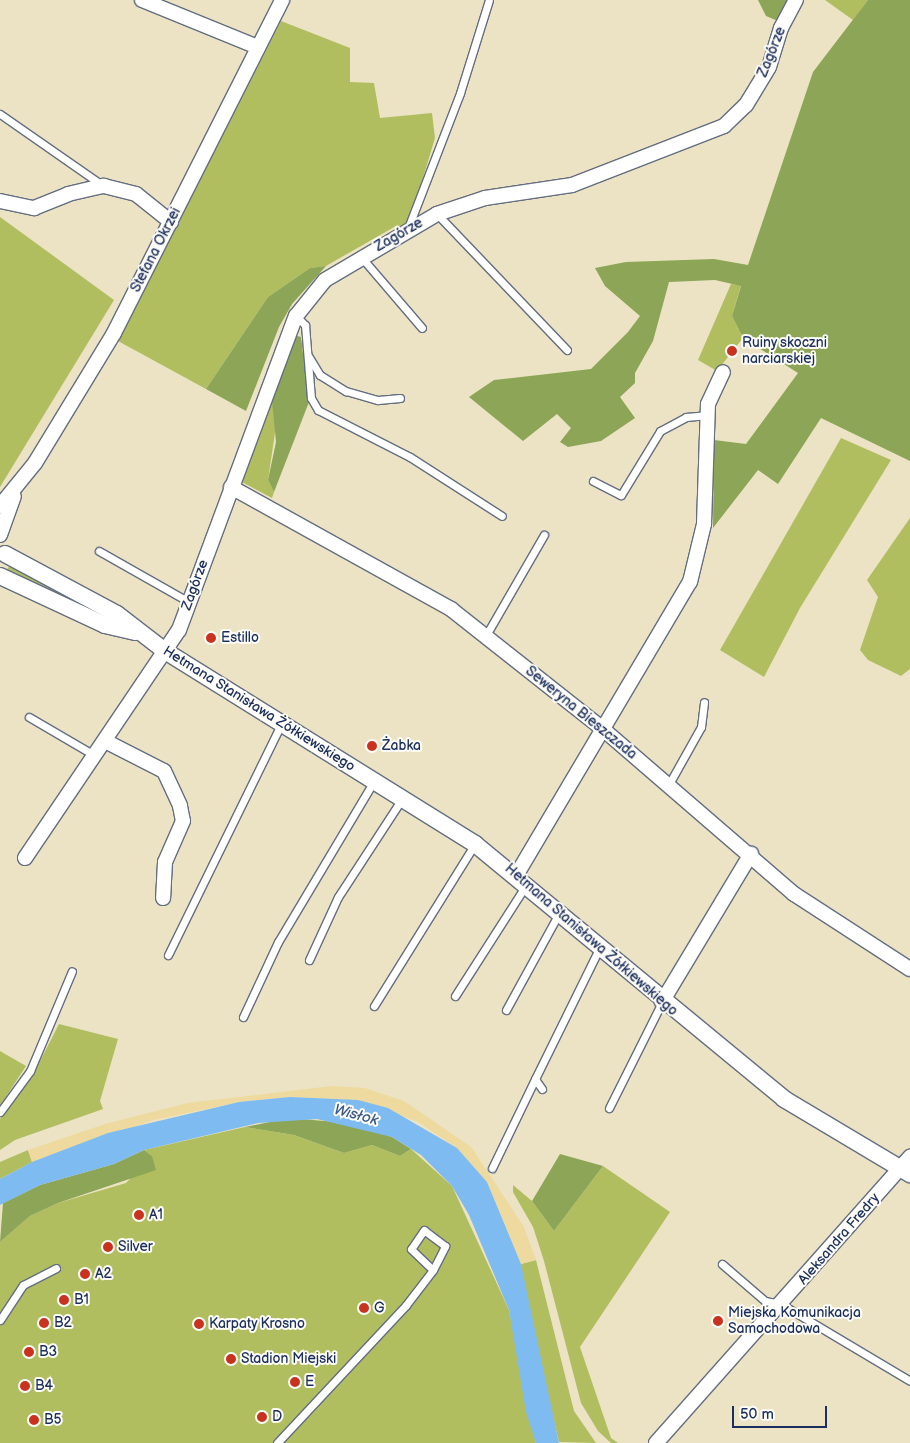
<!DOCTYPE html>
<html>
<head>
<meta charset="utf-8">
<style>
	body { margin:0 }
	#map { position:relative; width:910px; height:1443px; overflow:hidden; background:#ebe3c3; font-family:"Balsamiq Sans",sans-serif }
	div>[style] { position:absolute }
	.green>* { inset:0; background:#b1be60 }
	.forest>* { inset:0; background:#8ca556 }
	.sand>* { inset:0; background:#eeda9e }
	.water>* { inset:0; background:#7ebbf1 }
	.roads { filter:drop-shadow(1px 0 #646e81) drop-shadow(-1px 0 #646e81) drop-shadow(0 1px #646e81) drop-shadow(0 -1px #646e81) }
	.service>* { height:7px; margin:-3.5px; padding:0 3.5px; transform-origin:3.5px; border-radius:3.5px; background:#fff }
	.minor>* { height:14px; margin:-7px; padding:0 7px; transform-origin:7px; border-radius:7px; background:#fff }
	.tertiary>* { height:16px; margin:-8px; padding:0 8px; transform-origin:8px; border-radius:8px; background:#fff }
	.dots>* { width:14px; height:14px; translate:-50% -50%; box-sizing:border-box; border:2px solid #fdfcf7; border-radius:50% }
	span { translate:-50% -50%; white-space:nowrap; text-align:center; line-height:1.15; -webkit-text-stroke:4px #fdfcf7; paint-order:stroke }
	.street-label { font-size:14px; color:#1b2f5e }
	.poi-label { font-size:14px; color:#1b2f5e }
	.left { translate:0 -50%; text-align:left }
	.water-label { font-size:15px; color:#39598a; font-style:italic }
	.scale { position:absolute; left:732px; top:1406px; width:95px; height:22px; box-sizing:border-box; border:2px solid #1b2f5e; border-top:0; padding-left:6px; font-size:15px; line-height:18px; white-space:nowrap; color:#1b2f5e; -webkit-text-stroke:4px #fdfcf7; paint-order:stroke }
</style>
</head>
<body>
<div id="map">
	<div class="green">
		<div style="clip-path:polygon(825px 0,868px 0,853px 20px)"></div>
		<div style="clip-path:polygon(281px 21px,350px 48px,350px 82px,374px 83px,380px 118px,432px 113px,435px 138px,408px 228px,396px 226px,326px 266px,310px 268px,268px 297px,206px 389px,118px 341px)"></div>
		<div style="clip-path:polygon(0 217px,114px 300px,0 487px)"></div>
		<div style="clip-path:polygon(731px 284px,741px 285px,732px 316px,743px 338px,717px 371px,698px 360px)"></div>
		<div style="clip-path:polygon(272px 399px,276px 426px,268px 480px,274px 492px,272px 498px,242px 482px,241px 475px)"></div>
		<div style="clip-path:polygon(841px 438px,891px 460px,800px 608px,764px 677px,720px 650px)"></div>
		<div style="clip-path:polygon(910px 518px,910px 669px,901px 676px,868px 660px,860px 650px,878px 597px,867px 580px)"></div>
		<div style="clip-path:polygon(10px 565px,115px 620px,4px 574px)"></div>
		<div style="clip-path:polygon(59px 1024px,118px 1039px,100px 1101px,103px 1109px,15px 1140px,0 1150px,0 1119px,39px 1063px)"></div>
		<div style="clip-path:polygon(0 1051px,26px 1066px,0 1106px)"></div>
		<div style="clip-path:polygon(245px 1127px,294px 1135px,344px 1153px,372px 1145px,400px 1156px,411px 1149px,452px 1186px,509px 1310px,536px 1443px,0 1443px,0 1242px,30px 1216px,58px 1203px,126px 1183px,152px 1156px,144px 1150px)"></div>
		<div style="clip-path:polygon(28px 1150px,32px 1162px,0 1179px,0 1162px)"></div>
		<div style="clip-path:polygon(603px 1166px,670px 1212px,580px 1347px,611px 1438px,618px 1443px,611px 1443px,598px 1431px,581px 1403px,544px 1261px,533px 1227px,513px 1192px,513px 1185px,532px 1201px,554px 1231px)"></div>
		<div style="clip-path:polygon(536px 1260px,574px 1411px,596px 1443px,559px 1442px,523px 1288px,521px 1264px)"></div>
	</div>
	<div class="forest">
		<div style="clip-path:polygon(758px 0,790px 0,778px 21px,766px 16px)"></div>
		<div style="clip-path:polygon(868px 0,910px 0,910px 461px,821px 418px,778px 484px,758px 470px,713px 528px,714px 440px,746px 444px,798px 373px,743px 338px,732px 316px,741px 286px,715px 280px,669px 282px,653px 341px,635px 373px,635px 383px,620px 397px,635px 418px,601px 441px,568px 447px,560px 442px,571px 428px,557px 414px,523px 441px,469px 397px,494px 380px,591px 369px,628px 332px,640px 316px,605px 286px,595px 268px,626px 262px,714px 259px,748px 265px,813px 72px)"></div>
		<div style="clip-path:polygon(326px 266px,292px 304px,279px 327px,246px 411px,206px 389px,268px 297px,310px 268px)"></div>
		<div style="clip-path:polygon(294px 335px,301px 337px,309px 402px,274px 492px,268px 480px,276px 442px,272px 400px)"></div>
		<div style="clip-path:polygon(289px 1118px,348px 1123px,392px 1137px,411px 1149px,400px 1156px,372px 1145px,344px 1153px,294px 1135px,245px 1127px)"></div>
		<div style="clip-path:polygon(144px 1150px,152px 1156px,156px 1170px,58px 1203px,30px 1216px,0 1242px,3px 1203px,40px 1185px,114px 1164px)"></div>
		<div style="clip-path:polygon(560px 1154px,603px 1166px,554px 1231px,532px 1201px)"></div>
	</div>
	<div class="sand">
		<div style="clip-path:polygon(332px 1086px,365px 1088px,404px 1101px,471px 1147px,524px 1227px,536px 1260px,521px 1264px,487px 1182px,457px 1148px,418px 1122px,358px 1100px,290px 1097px,239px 1102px,154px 1120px,32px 1162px,28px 1150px,105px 1124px,188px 1103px)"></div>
	</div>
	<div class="water">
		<div style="clip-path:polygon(290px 1097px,358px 1100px,388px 1108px,457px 1148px,487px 1182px,521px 1264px,559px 1443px,536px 1443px,526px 1412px,509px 1310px,469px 1215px,452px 1186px,421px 1155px,392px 1137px,317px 1119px,258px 1123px,144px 1150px,114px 1164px,40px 1185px,0 1205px,0 1179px,32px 1162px,108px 1133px,239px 1102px)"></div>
	</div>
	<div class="roads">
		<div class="service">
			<div style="left:0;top:114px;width:124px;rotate:34.8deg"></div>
			<div style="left:437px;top:214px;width:188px;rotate:46.3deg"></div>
			<div style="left:408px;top:228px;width:145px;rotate:-68.9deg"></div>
			<div style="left:460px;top:93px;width:97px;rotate:-72.7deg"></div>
			<div style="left:362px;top:258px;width:92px;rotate:49.4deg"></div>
			<div style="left:296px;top:316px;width:13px;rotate:45deg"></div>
			<div style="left:305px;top:325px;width:73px;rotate:85.3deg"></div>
			<div style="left:311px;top:398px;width:14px;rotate:60deg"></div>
			<div style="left:318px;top:410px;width:103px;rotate:27.1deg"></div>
			<div style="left:410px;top:457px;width:109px;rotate:32.7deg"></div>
			<div style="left:309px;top:357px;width:21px;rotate:59deg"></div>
			<div style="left:320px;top:375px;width:31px;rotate:32deg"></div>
			<div style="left:346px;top:391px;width:33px;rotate:16deg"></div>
			<div style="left:378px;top:400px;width:22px;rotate:-5deg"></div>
			<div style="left:593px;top:481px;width:31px;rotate:27deg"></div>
			<div style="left:621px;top:495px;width:75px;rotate:-58.6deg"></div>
			<div style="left:660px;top:431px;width:30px;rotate:-28deg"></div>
			<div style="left:686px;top:417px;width:22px;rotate:-5deg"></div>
			<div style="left:99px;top:551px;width:103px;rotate:29.5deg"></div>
			<div style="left:485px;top:637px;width:118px;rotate:-60deg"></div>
			<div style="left:29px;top:717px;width:75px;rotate:30.3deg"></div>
			<div style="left:669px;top:784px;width:65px;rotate:-60.7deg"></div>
			<div style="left:701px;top:727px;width:25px;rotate:-83deg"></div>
			<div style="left:168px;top:955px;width:257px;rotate:-63.9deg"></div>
			<div style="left:309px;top:960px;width:69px;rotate:-65.3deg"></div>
			<div style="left:338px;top:897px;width:117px;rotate:-56.9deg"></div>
			<div style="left:455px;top:996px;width:132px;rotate:-57.4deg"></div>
			<div style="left:374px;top:1006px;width:191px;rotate:-58.1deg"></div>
			<div style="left:506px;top:1010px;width:111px;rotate:-61.3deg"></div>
			<div style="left:243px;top:1017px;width:83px;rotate:-65deg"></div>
			<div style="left:278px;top:942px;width:187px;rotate:-59.2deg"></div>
			<div style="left:542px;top:1089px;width:12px;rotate:-125deg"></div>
			<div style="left:535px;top:1079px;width:147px;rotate:-63.8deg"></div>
			<div style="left:609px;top:1108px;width:119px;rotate:-63.4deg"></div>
			<div style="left:0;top:1112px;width:51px;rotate:-53.8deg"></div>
			<div style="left:30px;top:1071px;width:108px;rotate:-67.2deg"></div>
			<div style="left:492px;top:1168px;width:99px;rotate:-64.2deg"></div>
			<div style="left:722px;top:1264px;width:57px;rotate:40.7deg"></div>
			<div style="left:765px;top:1301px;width:16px;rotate:11deg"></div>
			<div style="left:781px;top:1304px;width:150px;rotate:30.8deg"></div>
			<div style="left:0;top:1320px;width:42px;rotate:-56.7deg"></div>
			<div style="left:23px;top:1285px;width:37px;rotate:-27deg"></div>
			<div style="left:277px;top:1443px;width:189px;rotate:-46.9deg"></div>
			<div style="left:406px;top:1305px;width:44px;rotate:-52.4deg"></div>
			<div style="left:433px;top:1270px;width:27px;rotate:-63deg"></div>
			<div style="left:445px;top:1246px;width:26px;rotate:-143deg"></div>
			<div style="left:424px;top:1230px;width:23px;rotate:124deg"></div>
			<div style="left:411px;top:1249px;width:30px;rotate:44deg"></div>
		</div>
		<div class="minor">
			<div style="left:142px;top:0;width:125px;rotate:22.1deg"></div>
			<div style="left:0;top:201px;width:35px;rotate:12deg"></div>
			<div style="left:34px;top:208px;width:37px;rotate:-22deg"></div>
			<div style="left:68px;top:194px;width:37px;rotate:-13deg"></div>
			<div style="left:104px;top:186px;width:33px;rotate:14deg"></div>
			<div style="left:136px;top:194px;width:45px;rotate:38.7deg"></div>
			<div style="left:231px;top:487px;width:252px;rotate:29deg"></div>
			<div style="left:451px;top:609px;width:195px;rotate:38.3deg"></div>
			<div style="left:604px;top:730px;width:251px;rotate:40.8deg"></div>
			<div style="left:794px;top:894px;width:138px;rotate:32.9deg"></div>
			<div style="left:0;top:506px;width:55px;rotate:-50.9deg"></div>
			<div style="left:35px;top:463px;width:152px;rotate:-58.7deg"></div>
			<div style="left:114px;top:333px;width:373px;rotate:-63.2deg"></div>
			<div style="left:0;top:535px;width:41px;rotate:-70.3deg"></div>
			<div style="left:105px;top:741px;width:66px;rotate:27deg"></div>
			<div style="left:164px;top:771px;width:38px;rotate:65deg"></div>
			<div style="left:180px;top:806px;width:15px;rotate:79deg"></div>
			<div style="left:183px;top:821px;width:45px;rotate:113.7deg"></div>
			<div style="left:165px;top:862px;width:36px;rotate:93deg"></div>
			<div style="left:25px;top:858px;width:275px;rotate:-56deg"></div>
			<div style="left:179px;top:630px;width:335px;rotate:-69.6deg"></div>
			<div style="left:296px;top:316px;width:46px;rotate:-51.1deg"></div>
			<div style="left:325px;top:280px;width:130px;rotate:-30.5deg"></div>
			<div style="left:437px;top:214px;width:51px;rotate:-18.4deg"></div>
			<div style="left:485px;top:198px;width:88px;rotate:-8.5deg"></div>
			<div style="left:572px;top:185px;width:163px;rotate:-21.2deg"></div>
			<div style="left:724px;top:126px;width:30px;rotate:-44deg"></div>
			<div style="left:746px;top:105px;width:44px;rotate:-58.8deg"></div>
			<div style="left:769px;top:67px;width:41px;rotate:-72.9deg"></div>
			<div style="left:781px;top:28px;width:32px;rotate:-62deg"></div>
			<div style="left:517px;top:874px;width:339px;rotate:-59.4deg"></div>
			<div style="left:690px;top:582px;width:60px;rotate:-76.4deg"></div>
			<div style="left:704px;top:524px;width:120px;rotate:-88.1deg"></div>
			<div style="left:708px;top:404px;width:35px;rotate:-65deg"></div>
			<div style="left:662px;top:1002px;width:173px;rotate:-59deg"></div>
			<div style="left:656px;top:1443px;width:383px;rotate:-48.4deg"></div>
		</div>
		<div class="tertiary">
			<div style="left:5px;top:554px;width:127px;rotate:28.2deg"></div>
			<div style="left:117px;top:614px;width:61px;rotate:37.6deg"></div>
			<div style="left:165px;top:651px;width:365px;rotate:31.9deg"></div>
			<div style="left:475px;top:844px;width:401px;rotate:39.5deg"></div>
			<div style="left:784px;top:1099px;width:147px;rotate:30.8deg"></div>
			<div style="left:0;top:576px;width:116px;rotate:25deg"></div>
			<div style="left:105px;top:625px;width:31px;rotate:13deg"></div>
		</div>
	</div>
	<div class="dots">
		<div style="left:732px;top:351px;background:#c8321e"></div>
		<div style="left:211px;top:638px;background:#c8321e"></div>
		<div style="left:372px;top:746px;background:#c8321e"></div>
		<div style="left:139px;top:1215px;background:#c8321e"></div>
		<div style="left:108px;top:1247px;background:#c8321e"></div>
		<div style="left:85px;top:1274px;background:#c8321e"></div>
		<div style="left:64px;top:1300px;background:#c8321e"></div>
		<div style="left:364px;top:1308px;background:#c8321e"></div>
		<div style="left:718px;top:1321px;background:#c8321e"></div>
		<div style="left:44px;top:1323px;background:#c8321e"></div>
		<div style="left:199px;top:1324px;background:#c8321e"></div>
		<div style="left:29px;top:1352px;background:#c8321e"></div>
		<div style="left:231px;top:1359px;background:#c8321e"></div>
		<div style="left:295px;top:1382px;background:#c8321e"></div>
		<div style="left:25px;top:1386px;background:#c8321e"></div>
		<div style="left:262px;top:1417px;background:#c8321e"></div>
		<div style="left:34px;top:1420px;background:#c8321e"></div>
	</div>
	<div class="street-label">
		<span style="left:772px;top:52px;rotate:-68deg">Zagórze</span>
		<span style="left:399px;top:235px;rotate:-30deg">Zagórze</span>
		<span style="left:156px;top:250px;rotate:-63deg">Stefana Okrzei</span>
		<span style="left:195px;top:585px;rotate:-70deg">Zagórze</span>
		<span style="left:259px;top:709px;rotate:32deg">Hetmana Stanisława Żółkiewskiego</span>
		<span style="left:581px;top:713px;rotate:39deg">Seweryna Bieszczada</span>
		<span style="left:591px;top:940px;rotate:41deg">Hetmana Stanisława Żółkiewskiego</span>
		<span style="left:839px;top:1239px;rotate:-49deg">Aleksandra Fredry</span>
	</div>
	<div class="poi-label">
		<span class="left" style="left:742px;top:351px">Ruiny skoczni<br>narciarskiej</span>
		<span class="left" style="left:221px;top:638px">Estillo</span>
		<span class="left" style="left:382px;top:746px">Żabka</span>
		<span class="left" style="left:149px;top:1215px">A1</span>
		<span class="left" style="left:118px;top:1247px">Silver</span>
		<span class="left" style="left:95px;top:1274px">A2</span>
		<span class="left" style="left:74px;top:1300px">B1</span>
		<span class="left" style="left:374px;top:1308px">G</span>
		<span class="left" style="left:728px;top:1321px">Miejska Komunikacja<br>Samochodowa</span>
		<span class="left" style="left:54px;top:1323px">B2</span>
		<span class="left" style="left:209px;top:1324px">Karpaty Krosno</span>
		<span class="left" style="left:39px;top:1352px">B3</span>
		<span class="left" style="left:241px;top:1359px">Stadion Miejski</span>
		<span class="left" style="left:305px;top:1382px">E</span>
		<span class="left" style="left:35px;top:1386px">B4</span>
		<span class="left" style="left:272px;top:1417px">D</span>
		<span class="left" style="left:44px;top:1420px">B5</span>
	</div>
	<div class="water-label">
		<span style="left:356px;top:1115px;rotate:15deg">Wisłok</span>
	</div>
	<div class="scale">50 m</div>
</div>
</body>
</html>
